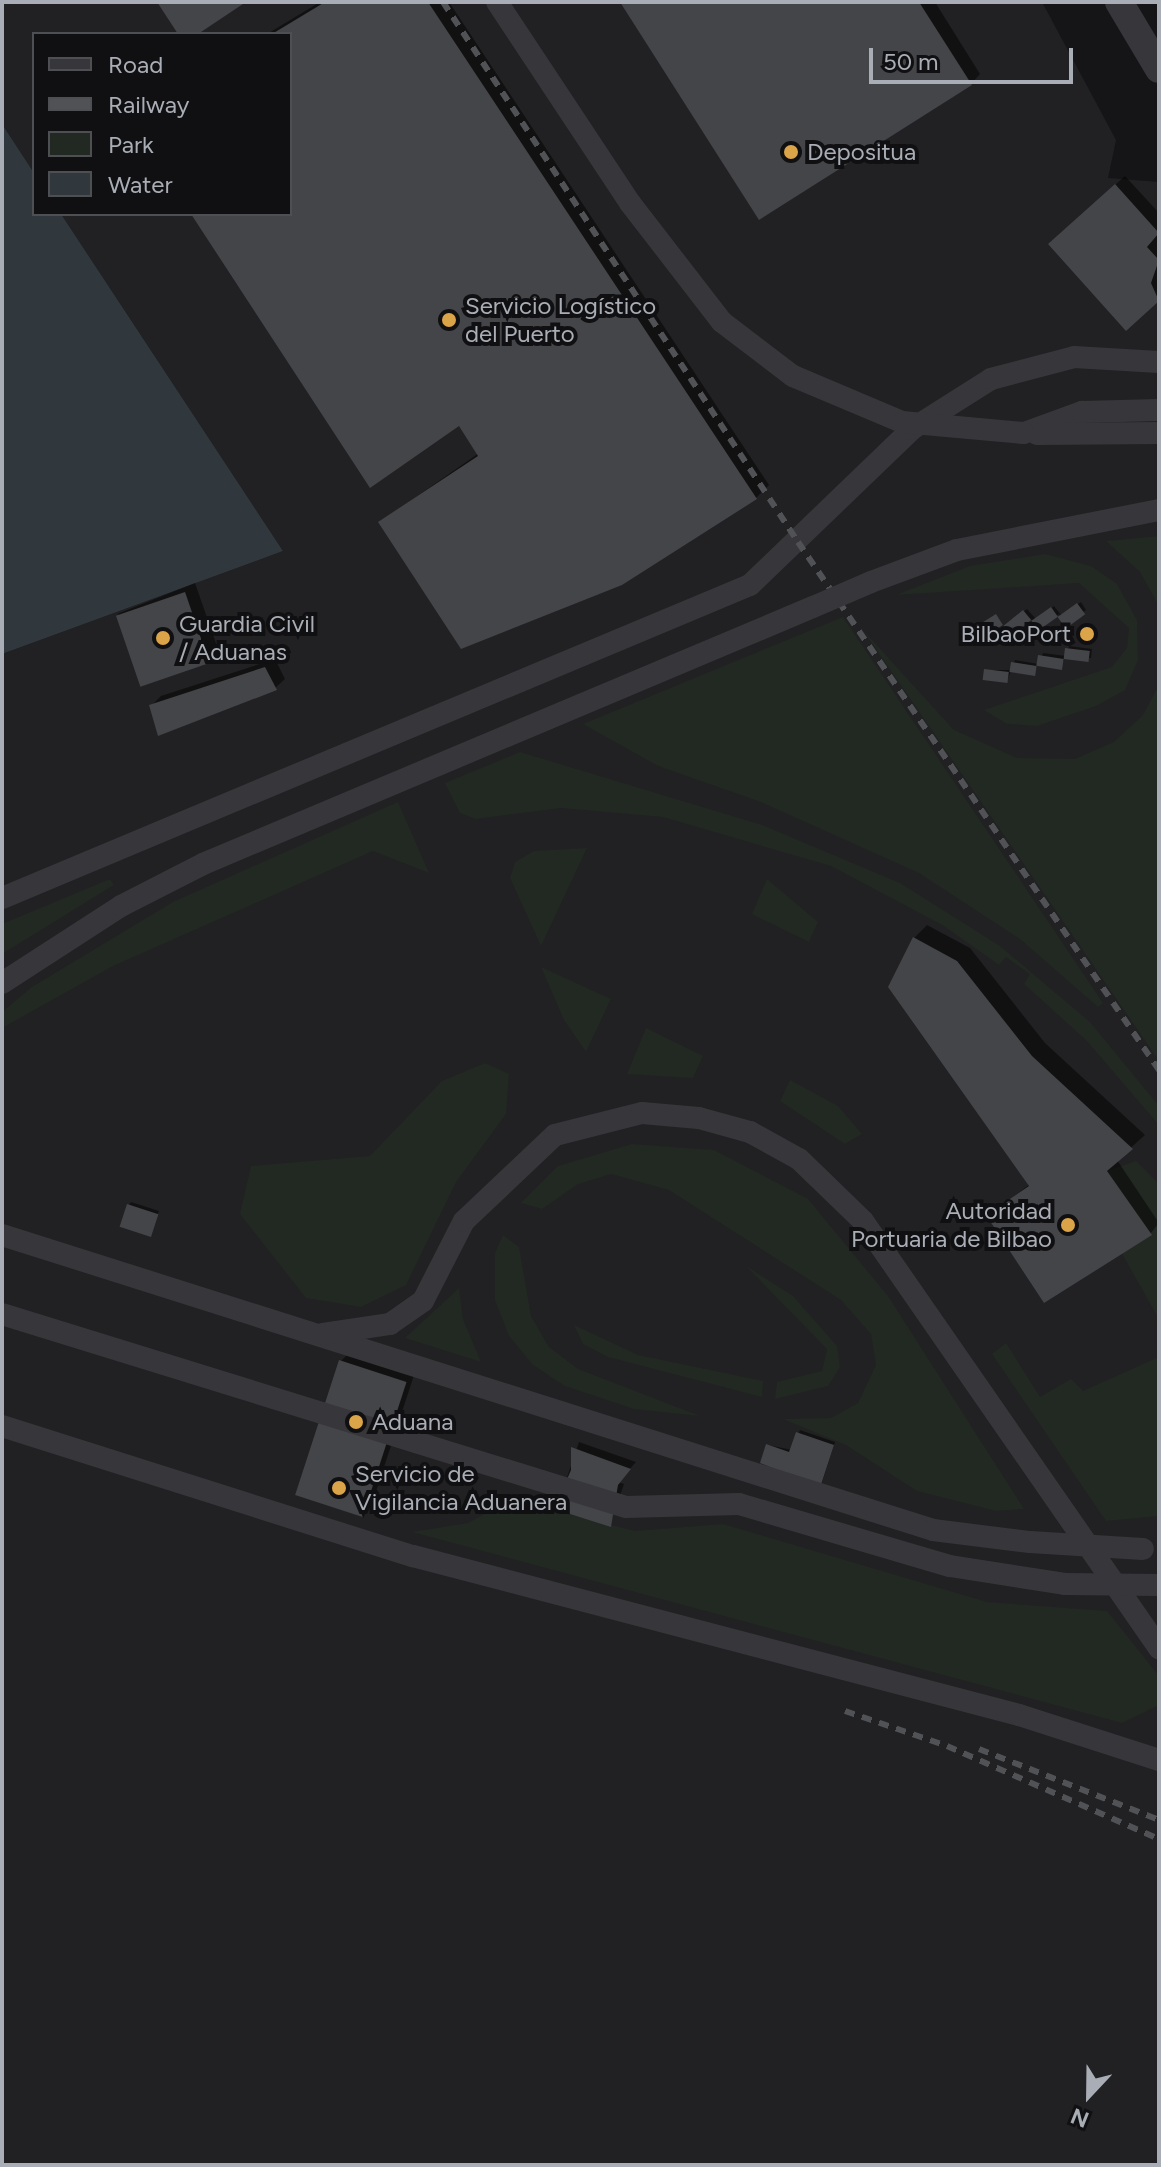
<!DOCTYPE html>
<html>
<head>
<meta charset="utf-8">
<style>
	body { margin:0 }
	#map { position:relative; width:1161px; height:2167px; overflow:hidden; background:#151517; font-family:Figtree,sans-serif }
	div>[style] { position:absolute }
	.built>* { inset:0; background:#212123 }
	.green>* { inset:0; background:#222822 }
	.water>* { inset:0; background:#30383e }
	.shadow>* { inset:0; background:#0007 }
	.building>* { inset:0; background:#444549; transform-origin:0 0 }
	.minor>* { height:22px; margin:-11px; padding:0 11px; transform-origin:11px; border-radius:11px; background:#37373b }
	.tertiary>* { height:28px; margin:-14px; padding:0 14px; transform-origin:14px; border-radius:14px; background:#37373b }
	.rail>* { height:6px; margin-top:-3px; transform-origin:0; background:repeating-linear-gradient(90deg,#505256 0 10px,transparent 0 18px) }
	.minor-bridge>* { height:22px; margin:-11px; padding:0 11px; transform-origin:11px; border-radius:11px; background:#37373b }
	.dots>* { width:22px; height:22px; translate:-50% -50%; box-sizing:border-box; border:4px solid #101012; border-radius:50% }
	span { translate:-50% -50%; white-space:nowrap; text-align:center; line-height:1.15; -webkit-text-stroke:8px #101012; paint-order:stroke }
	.poi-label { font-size:24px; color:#a9adb5 }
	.left { translate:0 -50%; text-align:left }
	.right { translate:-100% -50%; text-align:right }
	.frame { position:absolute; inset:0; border:4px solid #a9adb5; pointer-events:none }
	.legend { position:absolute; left:32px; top:32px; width:260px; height:184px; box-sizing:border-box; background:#101012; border:2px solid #4d4f53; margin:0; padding:10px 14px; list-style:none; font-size:24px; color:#a9adb5 }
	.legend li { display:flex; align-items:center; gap:16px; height:40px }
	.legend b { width:40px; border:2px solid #4d4f53 }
	.north { position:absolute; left:1049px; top:2055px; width:80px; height:80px; -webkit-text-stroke:6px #101012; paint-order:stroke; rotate:202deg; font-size:22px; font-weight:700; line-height:32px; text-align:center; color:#a9adb5 }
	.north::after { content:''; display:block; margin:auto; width:28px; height:36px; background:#a9adb5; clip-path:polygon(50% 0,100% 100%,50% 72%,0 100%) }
	.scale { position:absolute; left:869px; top:48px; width:204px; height:36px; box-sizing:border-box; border:4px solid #a9adb5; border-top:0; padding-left:10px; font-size:24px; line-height:28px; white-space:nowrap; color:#a9adb5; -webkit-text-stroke:6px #101012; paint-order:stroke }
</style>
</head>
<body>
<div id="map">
	<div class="built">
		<div style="clip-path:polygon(2px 2px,1042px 2px,1116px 140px,1108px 178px,1159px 182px,1159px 2165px,2px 2165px,2px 654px,283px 551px,61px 214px,290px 214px,290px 34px,34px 34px,34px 173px,2px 124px)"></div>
	</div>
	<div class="green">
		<div style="clip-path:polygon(1159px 536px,1159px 606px,1140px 572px,1106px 541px)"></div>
		<div style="clip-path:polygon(1045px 554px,1091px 566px,1117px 584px,1137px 620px,1138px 660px,1125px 690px,1096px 706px,1037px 726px,1007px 724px,984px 710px,1112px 667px,1127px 648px,1129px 628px,1079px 583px,896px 595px,970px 566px)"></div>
		<div style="clip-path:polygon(843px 617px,1103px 1003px,1098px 1007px,1020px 939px,919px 873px,761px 802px,658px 766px,583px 724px)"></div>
		<div style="clip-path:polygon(863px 630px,954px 730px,1017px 758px,1075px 759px,1114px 742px,1143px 715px,1159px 685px,1159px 1061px)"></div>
		<div style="clip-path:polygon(520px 752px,762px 825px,900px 883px,1000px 946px,1090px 1022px,1159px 1106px,1159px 1125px,1087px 1041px,1024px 984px,1030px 974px,1006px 957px,999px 965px,944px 926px,831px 866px,663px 817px,561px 808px,476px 819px,460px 813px,445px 783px)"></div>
		<div style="clip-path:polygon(398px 802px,429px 873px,373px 851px,113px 966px,2px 1028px,2px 1012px,32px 987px,173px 902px)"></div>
		<div style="clip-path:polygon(587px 848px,541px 946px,510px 878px,515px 862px,534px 851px)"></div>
		<div style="clip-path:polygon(110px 879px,114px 885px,2px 954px,2px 924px)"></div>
		<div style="clip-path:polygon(767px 879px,818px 922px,809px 942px,752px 914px)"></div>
		<div style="clip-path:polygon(541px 967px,611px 999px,586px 1052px,564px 1020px)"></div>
		<div style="clip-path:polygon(646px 1028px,703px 1056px,693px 1078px,627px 1074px)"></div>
		<div style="clip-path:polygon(485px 1063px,509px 1074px,506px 1114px,456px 1182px,406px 1285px,361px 1307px,306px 1298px,240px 1214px,251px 1166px,370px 1156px,442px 1081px)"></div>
		<div style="clip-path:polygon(790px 1080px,838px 1106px,862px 1134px,845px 1144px,780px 1101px)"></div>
		<div style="clip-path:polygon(632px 1144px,714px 1150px,808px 1199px,888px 1296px,1024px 1509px,996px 1511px,917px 1491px,846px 1445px,783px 1419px,831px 1418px,858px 1403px,876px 1365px,871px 1334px,841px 1300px,669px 1190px,611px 1174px,578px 1184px,542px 1209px,521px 1203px,558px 1166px)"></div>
		<div style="clip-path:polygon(1136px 1161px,1159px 1184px,1159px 1319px,1121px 1252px,1107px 1171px)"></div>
		<div style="clip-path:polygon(503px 1235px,519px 1247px,531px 1316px,549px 1347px,578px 1369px,700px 1416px,634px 1409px,565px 1386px,533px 1365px,509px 1336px,495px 1300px,495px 1253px)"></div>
		<div style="clip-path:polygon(746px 1266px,793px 1296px,837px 1346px,840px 1367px,828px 1386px,775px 1399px,777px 1382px,822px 1371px,827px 1349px)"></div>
		<div style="clip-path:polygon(459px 1288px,463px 1319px,481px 1362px,405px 1338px)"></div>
		<div style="clip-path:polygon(574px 1325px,638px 1355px,763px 1381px,762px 1397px,608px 1357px,583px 1344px)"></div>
		<div style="clip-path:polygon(1006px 1343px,1040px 1397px,1071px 1379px,1083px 1391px,1159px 1357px,1159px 1516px,1106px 1521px,992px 1354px)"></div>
		<div style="clip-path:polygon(511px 1500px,635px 1531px,723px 1524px,987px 1602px,1107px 1611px,1159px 1676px,1159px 1705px,1122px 1723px,412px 1532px,468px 1523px)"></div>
	</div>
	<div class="water">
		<div style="clip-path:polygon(2px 124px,34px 173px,34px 214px,61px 214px,283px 551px,2px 654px)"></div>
	</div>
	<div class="shadow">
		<div style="clip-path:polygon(320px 2px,449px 2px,769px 485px,756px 498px,380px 522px,479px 453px,459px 423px,194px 214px,290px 214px,290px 34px,267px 34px)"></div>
		<div style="clip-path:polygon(623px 2px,935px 2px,980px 74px,971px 84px)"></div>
		<div style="clip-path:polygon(1125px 176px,1159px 213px,1159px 298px,1126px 328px,1060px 234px)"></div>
		<div style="clip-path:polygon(195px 583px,219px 652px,209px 661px,117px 614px)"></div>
		<div style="clip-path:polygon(1081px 602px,1086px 610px,1065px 624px,1059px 614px,1038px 628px,1030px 618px,1011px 632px,1008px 622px,1027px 609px,1036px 619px,1054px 606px,1061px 615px)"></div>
		<div style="clip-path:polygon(1069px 646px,1092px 649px,1091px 658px,1065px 657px,1061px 668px,1038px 664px,1034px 675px,1011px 671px,1007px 681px,985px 670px,1012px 670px,1015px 660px,1039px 664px,1043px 653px,1066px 656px)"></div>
		<div style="clip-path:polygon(275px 659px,285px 679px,275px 688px,151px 706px,161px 696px)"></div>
		<div style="clip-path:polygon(927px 925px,970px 948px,1045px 1043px,1145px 1135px,1117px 1160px,1159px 1223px,1150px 1234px,988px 1216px,1030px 1184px,914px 938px)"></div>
		<div style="clip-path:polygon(131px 1202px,159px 1211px,149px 1235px,129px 1205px)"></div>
		<div style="clip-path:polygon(350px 1352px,415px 1372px,372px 1504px,363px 1514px,341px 1361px)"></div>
		<div style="clip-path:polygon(800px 1430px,835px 1442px,818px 1495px,768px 1445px,792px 1450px)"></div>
		<div style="clip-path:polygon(579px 1442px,636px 1462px,618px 1482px,624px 1484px,610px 1524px,557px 1507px)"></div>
	</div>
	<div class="building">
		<div style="clip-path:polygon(157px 2px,246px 2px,198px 34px,178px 34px)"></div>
		<div style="clip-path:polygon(325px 2px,428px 2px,757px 499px,622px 585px,461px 649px,378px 522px,478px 456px,459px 426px,370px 488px,191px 214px,290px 214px,290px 34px,272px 34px)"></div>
		<div style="clip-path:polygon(620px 2px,919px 2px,972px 85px,759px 220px)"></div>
		<div style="clip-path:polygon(1115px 184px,1159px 233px,1147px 247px,1159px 260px,1151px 283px,1159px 301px,1126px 331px,1048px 244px)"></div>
		<div style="left:185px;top:592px;width:75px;height:73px;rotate:71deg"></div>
		<div style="left:1077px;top:603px;width:14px;height:24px;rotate:54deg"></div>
		<div style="left:1051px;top:607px;width:12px;height:24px;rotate:55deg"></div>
		<div style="left:1023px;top:610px;width:13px;height:25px;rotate:51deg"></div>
		<div style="left:996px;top:614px;width:13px;height:24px;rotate:58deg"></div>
		<div style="left:1065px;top:648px;width:25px;height:11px;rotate:7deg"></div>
		<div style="left:1038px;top:655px;width:26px;height:11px;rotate:9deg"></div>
		<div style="left:1011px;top:662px;width:26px;height:10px;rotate:9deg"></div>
		<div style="clip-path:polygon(265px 667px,277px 690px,158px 736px,149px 705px)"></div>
		<div style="left:984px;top:669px;width:25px;height:11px;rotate:7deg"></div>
		<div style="clip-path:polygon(913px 937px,957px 961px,1032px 1056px,1133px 1149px,1107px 1171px,1152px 1235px,1044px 1303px,986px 1215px,1029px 1186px,888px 987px)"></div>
		<div style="left:127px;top:1204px;width:33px;height:24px;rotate:18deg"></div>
		<div style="left:339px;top:1360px;width:71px;height:142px;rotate:18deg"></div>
		<div style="clip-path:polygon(796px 1432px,834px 1445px,816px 1500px,783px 1472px,760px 1463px,766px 1444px,789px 1452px)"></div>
		<div style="clip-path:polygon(571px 1447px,631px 1469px,618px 1485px,611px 1527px,554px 1509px,571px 1470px)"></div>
	</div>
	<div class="minor">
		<div style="left:497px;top:2px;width:241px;rotate:56.5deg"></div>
		<div style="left:1024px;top:433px;width:62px;rotate:-19.9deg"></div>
		<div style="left:1082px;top:412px;width:77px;rotate:-1.5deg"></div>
		<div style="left:1037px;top:434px;width:122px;rotate:-0.5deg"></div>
		<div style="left:871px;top:582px;width:92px;rotate:-20.4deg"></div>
		<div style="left:957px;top:550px;width:206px;rotate:-11.2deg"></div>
		<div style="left:2px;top:898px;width:811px;rotate:-22.71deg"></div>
		<div style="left:750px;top:585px;width:225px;rotate:-43.9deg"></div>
		<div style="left:912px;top:429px;width:93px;rotate:-32.3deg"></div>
		<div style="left:991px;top:379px;width:86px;rotate:-14.8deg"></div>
		<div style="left:1074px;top:357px;width:85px;rotate:3.4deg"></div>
		<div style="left:2px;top:983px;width:142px;rotate:-32.9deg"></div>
		<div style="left:121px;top:906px;width:92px;rotate:-27.1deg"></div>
		<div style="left:203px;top:864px;width:662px;rotate:-22.85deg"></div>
		<div style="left:2px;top:1235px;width:977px;rotate:17.58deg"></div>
		<div style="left:933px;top:1530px;width:98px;rotate:7.1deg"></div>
		<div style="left:2px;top:1314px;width:653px;rotate:17.19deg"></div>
		<div style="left:626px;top:1507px;width:113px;rotate:-1.5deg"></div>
		<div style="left:739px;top:1504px;width:220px;rotate:16.4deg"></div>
		<div style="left:950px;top:1566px;width:116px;rotate:8.9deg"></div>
		<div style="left:323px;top:1334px;width:68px;rotate:-8.5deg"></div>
		<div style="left:390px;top:1324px;width:40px;rotate:-34.9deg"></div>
		<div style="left:423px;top:1301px;width:90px;rotate:-62.9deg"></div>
		<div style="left:464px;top:1221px;width:125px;rotate:-43.4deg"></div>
		<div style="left:555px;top:1135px;width:90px;rotate:-14.2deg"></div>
		<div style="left:642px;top:1113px;width:57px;rotate:5deg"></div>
		<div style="left:699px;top:1118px;width:53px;rotate:15.4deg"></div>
		<div style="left:750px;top:1132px;width:56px;rotate:28.9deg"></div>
		<div style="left:799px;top:1159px;width:89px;rotate:44.1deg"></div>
		<div style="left:863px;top:1221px;width:520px;rotate:55.27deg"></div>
		<div style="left:2px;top:1426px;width:431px;rotate:17.6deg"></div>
		<div style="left:413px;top:1556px;width:627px;rotate:14.7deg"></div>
		<div style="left:1019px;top:1715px;width:147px;rotate:17.8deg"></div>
	</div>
	<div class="tertiary">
		<div style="left:1119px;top:2px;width:78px;rotate:59.2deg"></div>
	</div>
	<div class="rail">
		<div style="left:443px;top:2px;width:646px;rotate:56.68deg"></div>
		<div style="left:798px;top:542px;width:640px;rotate:55.64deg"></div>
		<div style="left:845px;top:1711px;width:108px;rotate:18.9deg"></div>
		<div style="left:947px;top:1746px;width:232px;rotate:23.7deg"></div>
		<div style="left:979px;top:1749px;width:193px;rotate:21.5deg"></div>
	</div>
	<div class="minor-bridge">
		<div style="left:630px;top:203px;width:150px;rotate:52.3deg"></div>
		<div style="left:722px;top:322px;width:89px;rotate:37.3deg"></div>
		<div style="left:793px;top:376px;width:118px;rotate:22.9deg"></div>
		<div style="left:902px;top:422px;width:122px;rotate:5.2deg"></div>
		<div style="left:813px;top:607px;width:63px;rotate:-23.3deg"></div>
		<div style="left:1030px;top:1542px;width:113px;rotate:3.5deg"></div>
		<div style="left:1065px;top:1584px;width:94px;rotate:0.6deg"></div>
	</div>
	<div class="dots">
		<div style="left:791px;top:152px;background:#dba449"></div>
		<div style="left:449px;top:320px;background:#dba449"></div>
		<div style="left:1087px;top:634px;background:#dba449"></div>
		<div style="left:163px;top:638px;background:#dba449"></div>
		<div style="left:1068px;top:1225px;background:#dba449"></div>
		<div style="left:356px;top:1422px;background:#dba449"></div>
		<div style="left:339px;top:1488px;background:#dba449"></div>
	</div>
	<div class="poi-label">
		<span class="left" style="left:807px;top:152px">Depositua</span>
		<span class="left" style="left:465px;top:320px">Servicio Logístico<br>del Puerto</span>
		<span class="left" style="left:179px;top:638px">Guardia Civil<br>/ Aduanas</span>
		<span class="right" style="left:1071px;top:634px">BilbaoPort</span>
		<span class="right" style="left:1052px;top:1225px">Autoridad<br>Portuaria de Bilbao</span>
		<span class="left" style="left:372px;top:1422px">Aduana</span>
		<span class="left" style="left:355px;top:1488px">Servicio de<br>Vigilancia Aduanera</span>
	</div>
	<div class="frame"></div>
	<ul class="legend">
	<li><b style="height:10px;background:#37373b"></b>Road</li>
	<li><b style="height:10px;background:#505256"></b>Railway</li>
	<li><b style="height:22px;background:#222822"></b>Park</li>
	<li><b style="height:22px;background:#30383e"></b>Water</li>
	</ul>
	<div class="north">N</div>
	<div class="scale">50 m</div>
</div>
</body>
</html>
